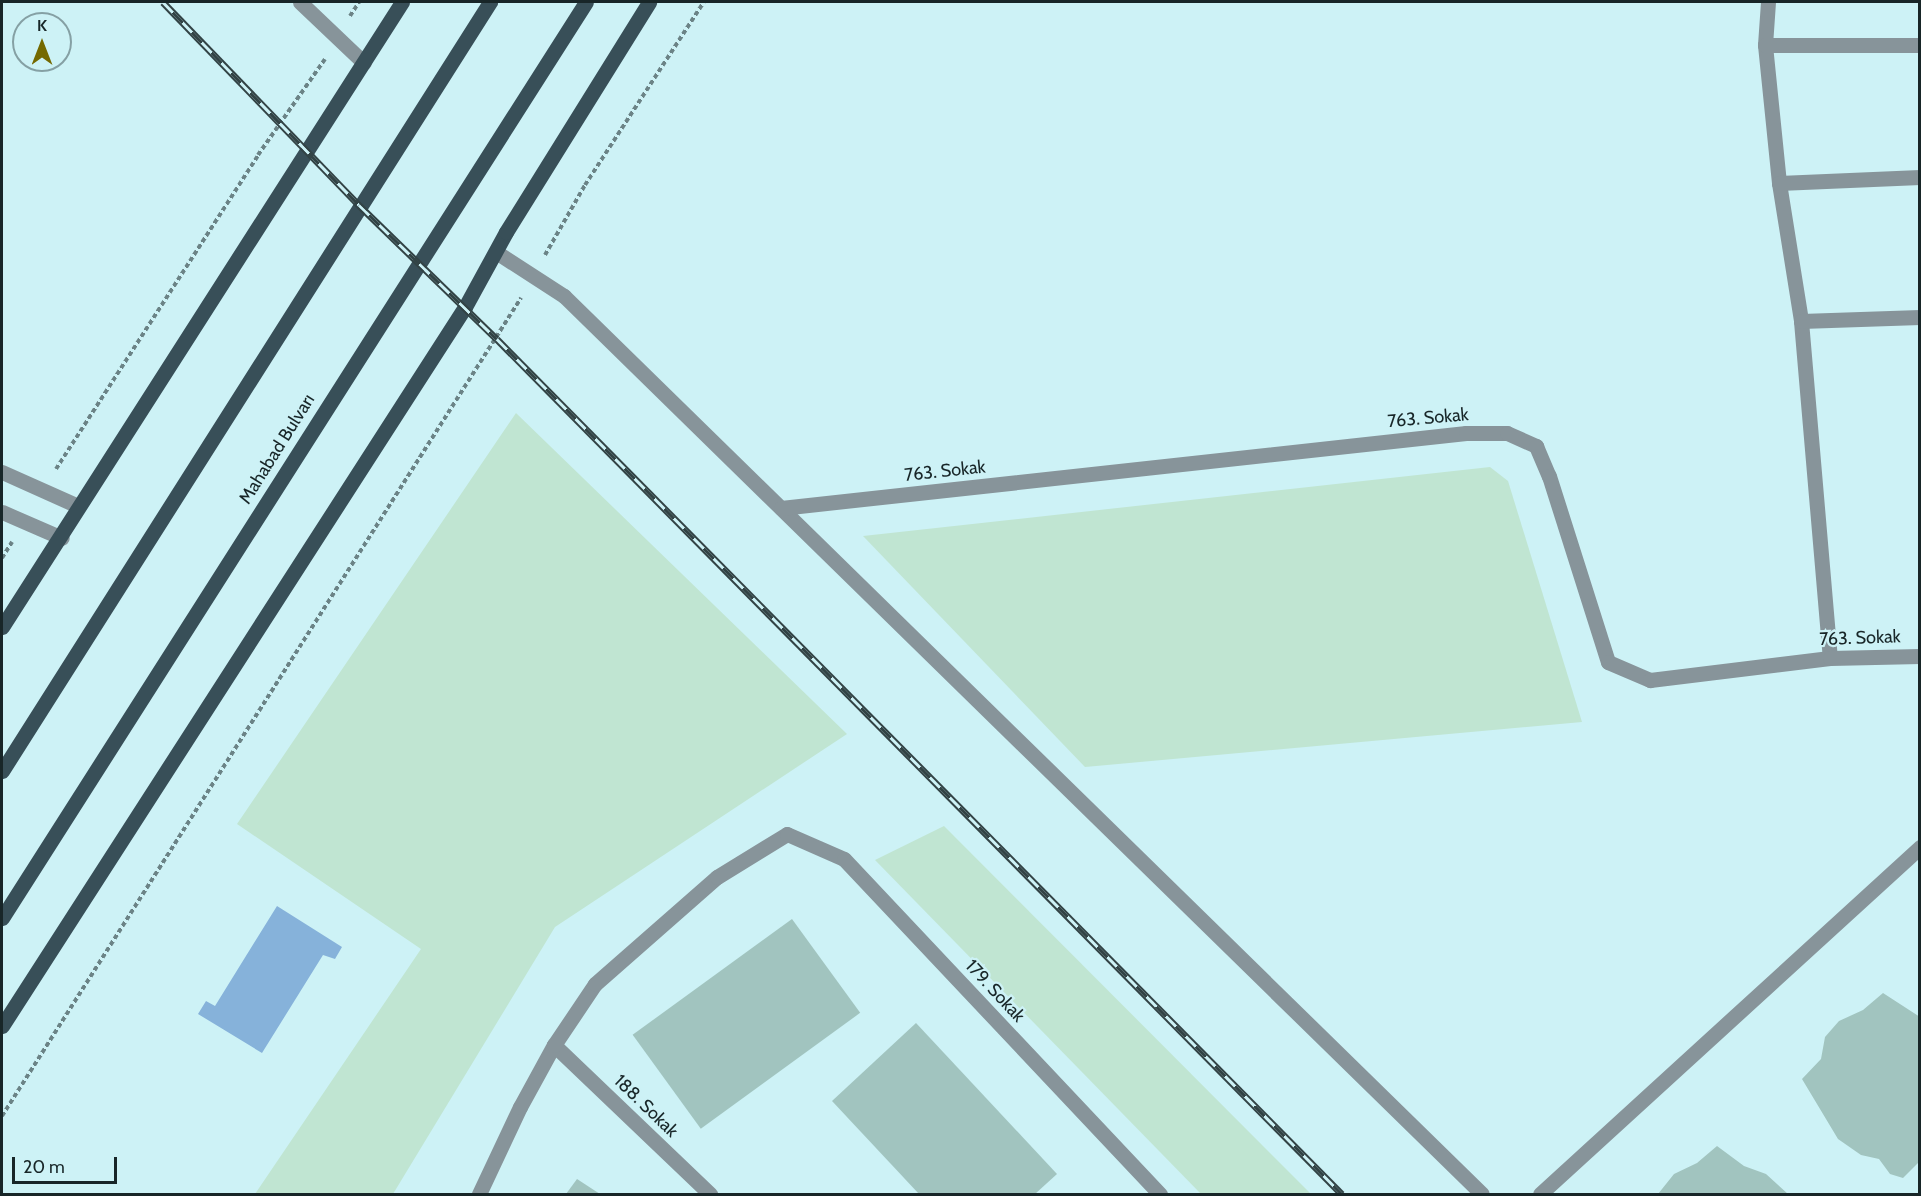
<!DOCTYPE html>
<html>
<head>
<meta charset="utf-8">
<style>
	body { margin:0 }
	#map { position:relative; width:1921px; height:1196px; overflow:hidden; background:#cdf2f6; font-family:Cabin,sans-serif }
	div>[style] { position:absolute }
	.green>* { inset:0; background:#c0e5d2 }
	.water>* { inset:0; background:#86b2da }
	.building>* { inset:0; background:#a1c4bf; transform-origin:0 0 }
	.path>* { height:4px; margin-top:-2px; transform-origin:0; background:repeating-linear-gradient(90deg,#6b8386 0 4.5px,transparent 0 7.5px) }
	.service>* { height:15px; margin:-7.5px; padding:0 7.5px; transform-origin:7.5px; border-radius:7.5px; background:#87949a }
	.minor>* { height:15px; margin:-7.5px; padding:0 7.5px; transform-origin:7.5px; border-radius:7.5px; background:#87949a }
	.tertiary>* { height:15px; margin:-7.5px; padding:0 7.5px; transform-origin:7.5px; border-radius:7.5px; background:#87949a }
	.primary>* { height:15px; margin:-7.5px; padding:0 7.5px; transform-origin:7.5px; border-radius:7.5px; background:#384f58 }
	.rail>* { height:7px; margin-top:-3.5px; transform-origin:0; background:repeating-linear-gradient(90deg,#cdf2f6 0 14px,#324345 0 28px); box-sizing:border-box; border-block:2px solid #324345 }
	span { translate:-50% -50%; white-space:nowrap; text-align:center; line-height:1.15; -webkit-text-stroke:4.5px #cdf2f6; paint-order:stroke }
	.street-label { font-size:18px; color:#182628 }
	.frame { position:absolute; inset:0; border:3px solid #182628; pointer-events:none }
	.north { position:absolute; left:12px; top:12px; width:60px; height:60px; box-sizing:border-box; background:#cdf2f6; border:2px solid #85a0a4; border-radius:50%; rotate:0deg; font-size:16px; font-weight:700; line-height:24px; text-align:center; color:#182628 }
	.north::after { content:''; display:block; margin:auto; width:21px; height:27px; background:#746900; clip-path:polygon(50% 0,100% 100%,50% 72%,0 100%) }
	.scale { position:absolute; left:12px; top:1157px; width:105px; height:27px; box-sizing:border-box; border:3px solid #182628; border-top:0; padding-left:8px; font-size:18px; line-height:21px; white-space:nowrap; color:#182628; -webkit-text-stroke:4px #cdf2f6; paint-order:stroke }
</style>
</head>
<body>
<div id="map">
	<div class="green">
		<div style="clip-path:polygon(516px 413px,847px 734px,555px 927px,393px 1194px,255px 1194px,421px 949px,237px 824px)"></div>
		<div style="clip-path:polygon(1490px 467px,1508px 481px,1582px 722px,1085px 767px,863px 536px)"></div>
		<div style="clip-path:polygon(944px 826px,1311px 1194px,1201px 1194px,875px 860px)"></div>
	</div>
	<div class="water">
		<div style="clip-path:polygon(277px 906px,342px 947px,335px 959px,323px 955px,262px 1053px,198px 1014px,206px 1001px,215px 1006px)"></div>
	</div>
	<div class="building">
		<div style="left:792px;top:919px;width:116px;height:197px;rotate:54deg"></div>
		<div style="clip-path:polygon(1883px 993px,1920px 1017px,1920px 1161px,1903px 1178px,1890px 1174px,1879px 1159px,1861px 1155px,1838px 1139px,1802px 1079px,1821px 1059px,1825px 1037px,1839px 1021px,1863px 1010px)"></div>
		<div style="clip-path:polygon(916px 1023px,1057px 1174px,1035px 1194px,919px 1194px,832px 1101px)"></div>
		<div style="clip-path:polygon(1717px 1146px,1744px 1166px,1766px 1174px,1788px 1194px,1658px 1194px,1674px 1174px,1697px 1163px)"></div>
		<div style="clip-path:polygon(577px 1179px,600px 1194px,566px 1194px)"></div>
	</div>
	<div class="path">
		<div style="left:350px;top:16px;width:17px;rotate:-57deg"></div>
		<div style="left:545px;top:255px;width:81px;rotate:-60.3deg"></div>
		<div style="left:585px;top:185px;width:218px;rotate:-57deg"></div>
		<div style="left:56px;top:469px;width:373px;rotate:-57.2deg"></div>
		<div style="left:258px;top:155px;width:117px;rotate:-55.1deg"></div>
		<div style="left:2px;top:558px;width:19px;rotate:-58deg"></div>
		<div style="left:2px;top:1116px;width:969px;rotate:-57.61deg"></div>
	</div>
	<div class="service">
		<div style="left:2px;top:472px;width:83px;rotate:24.1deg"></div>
		<div style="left:2px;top:512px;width:65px;rotate:23.4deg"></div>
	</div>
	<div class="minor">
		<div style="left:1768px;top:2px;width:43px;rotate:94deg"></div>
		<div style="left:1765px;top:45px;width:139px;rotate:84.2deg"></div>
		<div style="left:1779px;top:183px;width:140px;rotate:80.9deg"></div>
		<div style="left:1801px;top:321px;width:338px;rotate:85.1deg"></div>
		<div style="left:1765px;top:45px;width:155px"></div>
		<div style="left:1779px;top:183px;width:141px;rotate:-2.4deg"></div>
		<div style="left:496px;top:252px;width:81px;rotate:32.9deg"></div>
		<div style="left:564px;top:296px;width:1284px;rotate:44.37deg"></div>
		<div style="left:1801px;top:321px;width:119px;rotate:-1.9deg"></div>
		<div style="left:554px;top:1045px;width:216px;rotate:43.7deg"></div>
		<div style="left:479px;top:1194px;width:96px;rotate:-64.8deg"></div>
		<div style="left:520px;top:1107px;width:71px;rotate:-61.3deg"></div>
		<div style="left:554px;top:1045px;width:73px;rotate:-56.1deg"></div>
		<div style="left:595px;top:984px;width:162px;rotate:-41.3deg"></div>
		<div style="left:717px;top:877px;width:82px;rotate:-31.6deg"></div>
		<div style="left:787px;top:834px;width:62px;rotate:23.7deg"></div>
		<div style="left:844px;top:859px;width:461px;rotate:46.7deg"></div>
		<div style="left:1540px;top:1194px;width:515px;rotate:-42.4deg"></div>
	</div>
	<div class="tertiary">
		<div style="left:300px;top:2px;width:88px;rotate:43.6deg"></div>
		<div style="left:781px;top:508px;width:689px;rotate:-6.25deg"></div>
		<div style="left:1466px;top:433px;width:41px"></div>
		<div style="left:1507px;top:433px;width:32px;rotate:24deg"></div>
		<div style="left:1536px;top:446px;width:33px;rotate:67deg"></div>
		<div style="left:1549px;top:476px;width:195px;rotate:72.4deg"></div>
		<div style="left:1608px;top:662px;width:46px;rotate:23.2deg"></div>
		<div style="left:1650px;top:680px;width:181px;rotate:-7deg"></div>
		<div style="left:1830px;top:658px;width:90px;rotate:-1.3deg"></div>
	</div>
	<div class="primary">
		<div style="left:2px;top:627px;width:742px;rotate:-57.38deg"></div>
		<div style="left:2px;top:771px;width:911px;rotate:-57.6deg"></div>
		<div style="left:2px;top:918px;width:1086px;rotate:-57.48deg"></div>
		<div style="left:2px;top:1026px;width:855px;rotate:-57.22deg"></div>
		<div style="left:465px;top:307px;width:85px;rotate:-61.3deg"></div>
		<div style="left:506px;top:232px;width:271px;rotate:-58.1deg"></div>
	</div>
	<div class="rail">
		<div style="left:163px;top:2px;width:282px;rotate:46deg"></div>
		<div style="left:359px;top:205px;width:192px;rotate:44.2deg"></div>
		<div style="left:497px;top:339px;width:1202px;rotate:45.34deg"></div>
	</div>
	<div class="street-label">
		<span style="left:1428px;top:418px;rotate:-5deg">763. Sokak</span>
		<span style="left:277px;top:449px;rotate:-58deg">Mahabad Bulvarı</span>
		<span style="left:945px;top:471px;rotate:-6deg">763. Sokak</span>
		<span style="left:1860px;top:638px;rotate:-2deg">763. Sokak</span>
		<span style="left:995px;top:991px;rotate:47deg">179. Sokak</span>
		<span style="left:646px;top:1106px;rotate:44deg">188. Sokak</span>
	</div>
	<div class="frame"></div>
	<div class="north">K</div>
	<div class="scale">20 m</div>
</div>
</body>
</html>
